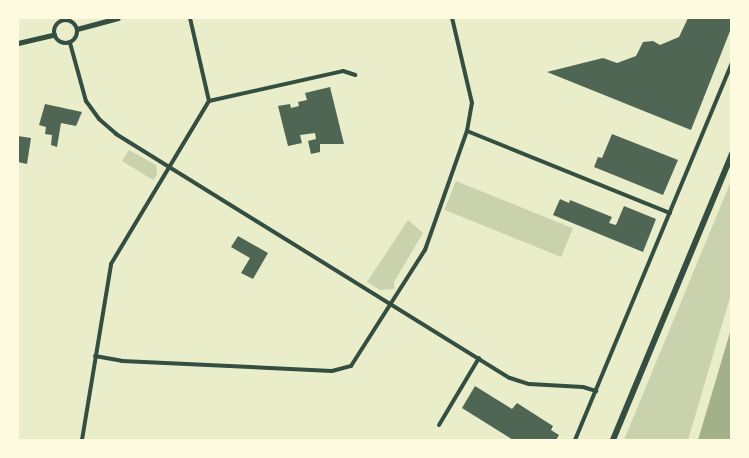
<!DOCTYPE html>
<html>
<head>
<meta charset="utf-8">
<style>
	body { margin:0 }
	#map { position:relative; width:749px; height:458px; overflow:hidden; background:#e9edc9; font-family:"Fira Sans",sans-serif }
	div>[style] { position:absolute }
	.green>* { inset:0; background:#cad2ad; transform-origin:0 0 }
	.water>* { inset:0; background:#a3b18a }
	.building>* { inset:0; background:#4f6655 }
	.minor>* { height:4px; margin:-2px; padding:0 2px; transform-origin:2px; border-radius:2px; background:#344e41 }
	.tertiary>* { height:4.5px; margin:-2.25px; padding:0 2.25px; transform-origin:2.25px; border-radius:2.25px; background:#344e41 }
	.tertiary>.ring { margin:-2.25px; padding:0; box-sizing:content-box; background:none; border:4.5px solid #344e41; border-radius:50% }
	.primary>* { height:5.5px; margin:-2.75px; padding:0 2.75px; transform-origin:2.75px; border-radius:2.75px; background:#344e41 }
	span { translate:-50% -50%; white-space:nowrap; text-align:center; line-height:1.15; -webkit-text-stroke:4.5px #fefae0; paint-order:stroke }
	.frame { position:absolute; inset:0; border:19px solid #fefae0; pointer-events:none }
</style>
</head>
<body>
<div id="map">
	<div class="green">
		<div style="clip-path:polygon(129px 150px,156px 165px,157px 175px,153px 180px,122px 161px)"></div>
		<div style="left:456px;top:181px;width:126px;height:31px;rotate:22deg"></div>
		<div style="clip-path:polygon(731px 181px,731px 294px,688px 440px,624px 440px)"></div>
		<div style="clip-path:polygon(408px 220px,423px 233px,394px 282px,394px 289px,380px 290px,367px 282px)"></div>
	</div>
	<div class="water">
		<div style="clip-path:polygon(731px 327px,731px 440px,698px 440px,731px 329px)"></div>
	</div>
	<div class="building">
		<div style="clip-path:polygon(688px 18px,732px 18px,732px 26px,691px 130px,547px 72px,603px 58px,617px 63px,636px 56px,643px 42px,653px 41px,660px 45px,679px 37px)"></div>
		<div style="clip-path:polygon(330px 87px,344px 144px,320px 144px,320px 152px,311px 154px,308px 141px,316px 139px,315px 133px,300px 135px,302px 143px,288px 146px,278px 106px,290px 104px,291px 108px,299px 106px,298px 102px,307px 100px,305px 93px)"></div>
		<div style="clip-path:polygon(45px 104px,82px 112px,76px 126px,61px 123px,57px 147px,51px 145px,52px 135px,45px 134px,46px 127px,39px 125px)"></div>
		<div style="clip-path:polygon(612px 134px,678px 160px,663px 195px,594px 167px,598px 157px,602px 158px)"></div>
		<div style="clip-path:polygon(18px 136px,31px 138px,27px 164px,18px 162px)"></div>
		<div style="clip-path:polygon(560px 199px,569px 203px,570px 200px,612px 217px,609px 223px,616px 225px,624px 206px,656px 219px,643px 252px,553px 215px)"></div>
		<div style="clip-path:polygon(238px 236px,268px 253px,253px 279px,241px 273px,250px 258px,231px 247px)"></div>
		<div style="clip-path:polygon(475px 386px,512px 409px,517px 403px,553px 426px,551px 430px,559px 435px,556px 440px,513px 440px,462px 408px)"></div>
	</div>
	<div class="minor">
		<div style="left:62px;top:18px;width:2px;rotate:63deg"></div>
		<div style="left:70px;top:43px;width:60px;rotate:74.6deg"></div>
		<div style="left:86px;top:101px;width:22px;rotate:54deg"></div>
		<div style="left:99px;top:119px;width:23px;rotate:41deg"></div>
		<div style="left:116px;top:134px;width:463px;rotate:31.8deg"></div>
		<div style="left:510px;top:378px;width:20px;rotate:18deg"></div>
		<div style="left:529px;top:384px;width:54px;rotate:3.2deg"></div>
		<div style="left:583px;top:387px;width:14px;rotate:17deg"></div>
		<div style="left:209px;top:101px;width:137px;rotate:-12.6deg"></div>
		<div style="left:343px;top:71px;width:13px;rotate:18deg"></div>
		<div style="left:467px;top:131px;width:219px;rotate:22deg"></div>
		<div style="left:95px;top:356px;width:27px;rotate:10deg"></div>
		<div style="left:122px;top:361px;width:210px;rotate:2.7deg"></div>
		<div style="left:332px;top:371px;width:20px;rotate:-15deg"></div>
		<div style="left:351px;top:366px;width:138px;rotate:-57.5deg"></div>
		<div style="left:425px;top:250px;width:126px;rotate:-70.6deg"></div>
		<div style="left:467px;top:131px;width:28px;rotate:-80deg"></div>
		<div style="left:472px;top:103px;width:87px;rotate:-103.2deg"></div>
		<div style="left:439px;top:425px;width:78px;rotate:-59.2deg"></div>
		<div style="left:82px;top:440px;width:178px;rotate:-80.6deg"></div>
		<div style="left:111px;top:264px;width:190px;rotate:-59deg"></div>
		<div style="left:209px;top:101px;width:85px;rotate:-102.9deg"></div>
		<div style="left:575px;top:440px;width:408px;rotate:-67.4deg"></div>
	</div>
	<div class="tertiary">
		<div class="ring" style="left:54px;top:20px;width:19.5px;height:19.5px"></div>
		<div style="left:77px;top:29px;width:42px;rotate:-15deg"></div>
		<div style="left:18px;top:43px;width:37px;rotate:-13deg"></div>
	</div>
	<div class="primary">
		<div style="left:613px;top:440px;width:310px;rotate:-67.4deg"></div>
	</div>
	<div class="frame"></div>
</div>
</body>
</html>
